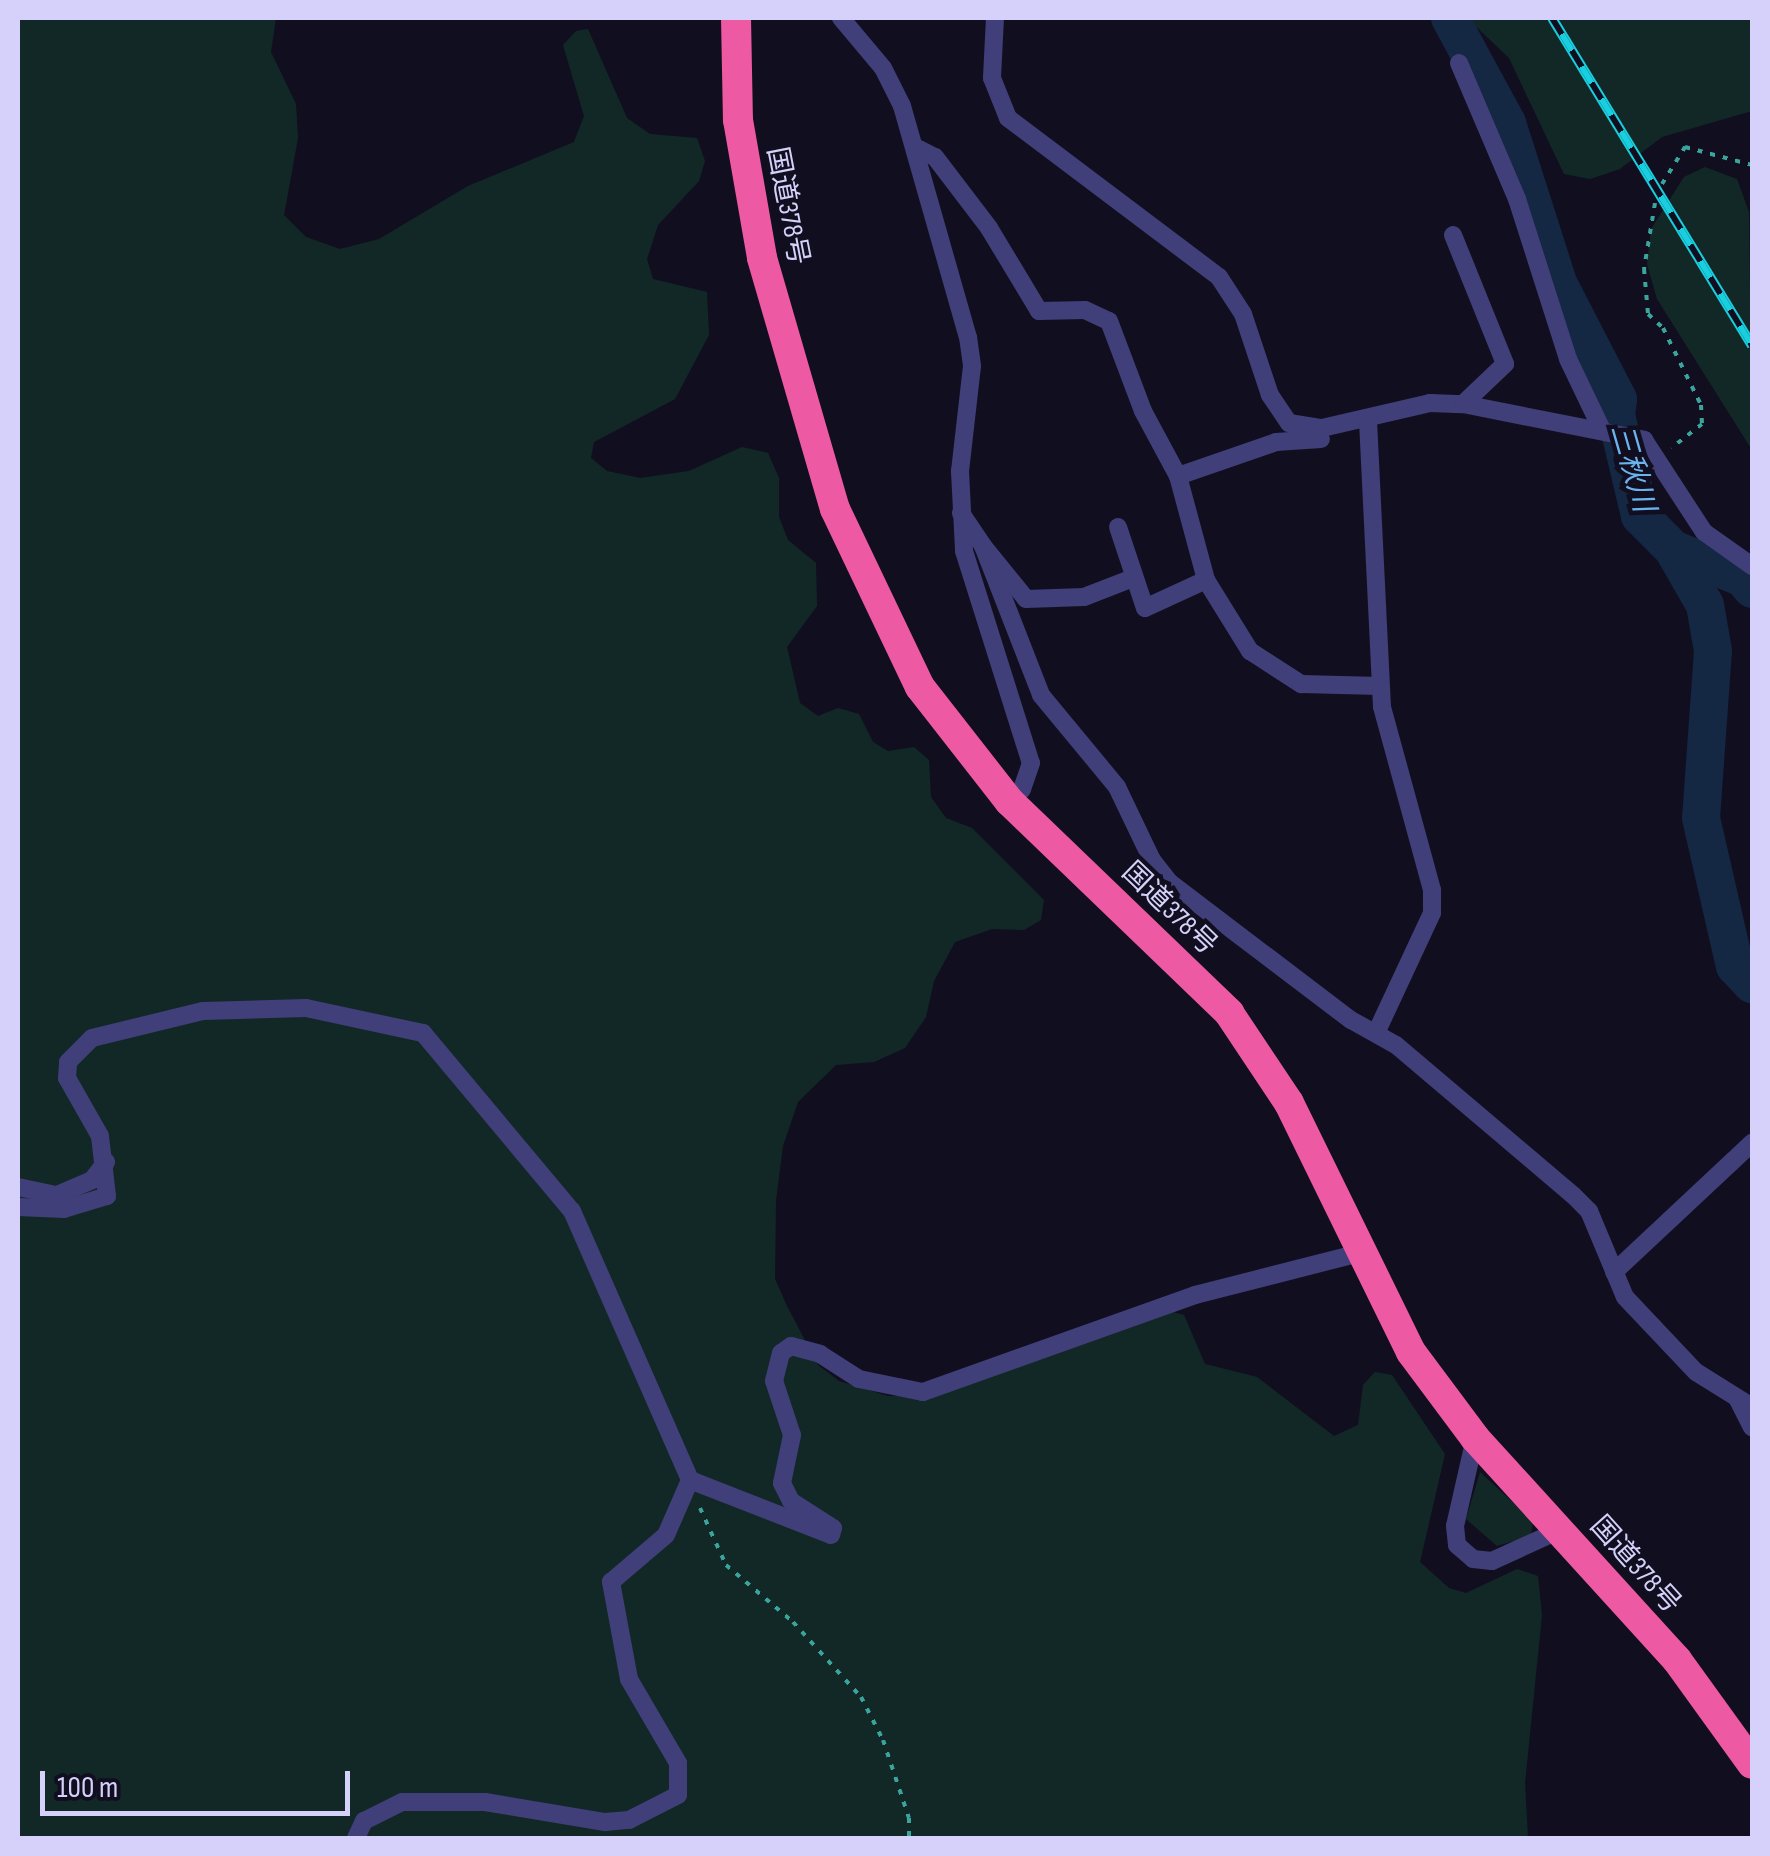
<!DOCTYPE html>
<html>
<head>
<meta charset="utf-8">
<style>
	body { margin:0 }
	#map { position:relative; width:1770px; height:1856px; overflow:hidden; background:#110f1f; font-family:"Sofia Sans Condensed","Noto Sans JP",sans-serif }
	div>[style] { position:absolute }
	.green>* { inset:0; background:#122827 }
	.river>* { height:38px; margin:-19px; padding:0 19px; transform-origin:19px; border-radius:19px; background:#142743 }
	.path>* { height:4px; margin-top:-2px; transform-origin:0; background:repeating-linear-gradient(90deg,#3aa59d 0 5px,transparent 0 13px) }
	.street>* { height:18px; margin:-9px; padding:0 9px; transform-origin:9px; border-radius:9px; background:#403f79 }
	.highway>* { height:30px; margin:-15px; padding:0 15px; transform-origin:15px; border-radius:15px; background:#ed59a2 }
	.rail>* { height:10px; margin-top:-5px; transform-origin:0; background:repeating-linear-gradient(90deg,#110f1f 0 19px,#18cedf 0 38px); box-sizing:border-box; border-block:2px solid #18cedf }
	span { translate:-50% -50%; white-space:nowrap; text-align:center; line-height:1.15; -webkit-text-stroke:9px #110f1f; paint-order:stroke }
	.street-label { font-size:28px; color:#d5d1fa }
	.water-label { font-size:30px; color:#6ab3ef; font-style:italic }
	.frame { position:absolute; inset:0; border:20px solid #d5d1fa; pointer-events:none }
	.scale { position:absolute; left:40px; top:1771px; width:310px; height:45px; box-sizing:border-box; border:5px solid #d5d1fa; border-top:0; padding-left:12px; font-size:30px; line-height:35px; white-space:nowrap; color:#d5d1fa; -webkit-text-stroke:8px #110f1f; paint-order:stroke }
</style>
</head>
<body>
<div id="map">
	<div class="green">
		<div style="clip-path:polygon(18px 18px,276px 18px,271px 52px,296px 104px,298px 138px,284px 215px,306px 237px,340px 249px,379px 239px,468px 186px,574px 142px,584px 116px,563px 45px,576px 31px,588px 29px,627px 118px,650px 134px,697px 138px,705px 161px,699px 181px,658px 225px,647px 259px,653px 279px,707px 292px,709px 335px,675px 399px,594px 442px,591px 458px,607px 471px,640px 478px,689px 471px,742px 447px,768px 453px,779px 478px,779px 517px,788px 540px,816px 563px,817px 606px,787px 647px,800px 703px,818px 716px,838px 708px,859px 714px,873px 742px,888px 751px,914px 747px,929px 760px,931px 797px,946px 818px,972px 828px,1044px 900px,1041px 920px,1024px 930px,992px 929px,955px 942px,934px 981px,926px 1017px,905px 1048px,874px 1062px,836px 1065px,798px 1102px,783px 1146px,776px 1200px,775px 1279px,787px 1306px,818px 1365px,839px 1381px,888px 1396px,924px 1395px,1158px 1308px,1184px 1315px,1205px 1364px,1257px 1377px,1334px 1436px,1358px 1425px,1363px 1385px,1375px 1372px,1392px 1375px,1445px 1454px,1420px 1562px,1449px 1588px,1466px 1593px,1517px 1569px,1538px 1576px,1542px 1615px,1525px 1783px,1528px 1838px,18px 1838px)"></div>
		<div style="clip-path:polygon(1467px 18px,1752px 18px,1752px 111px,1662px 137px,1620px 169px,1590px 179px,1564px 174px,1509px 58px)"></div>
		<div style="clip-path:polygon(1705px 167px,1737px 179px,1749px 212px,1752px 450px,1657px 299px,1647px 264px,1651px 229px,1684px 177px)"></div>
		<div style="clip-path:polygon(1480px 1472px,1533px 1521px,1531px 1536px,1497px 1546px,1466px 1519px)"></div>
	</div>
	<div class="river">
		<div style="left:1450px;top:18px;width:119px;rotate:61.5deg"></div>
		<div style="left:1507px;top:123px;width:168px;rotate:72.3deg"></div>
		<div style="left:1558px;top:283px;width:131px;rotate:62.7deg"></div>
		<div style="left:1618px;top:399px;width:16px;rotate:97deg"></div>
		<div style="left:1616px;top:415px;width:104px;rotate:76.6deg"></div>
		<div style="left:1640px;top:516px;width:47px;rotate:45deg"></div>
		<div style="left:1673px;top:549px;width:64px;rotate:60.3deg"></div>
		<div style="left:1705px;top:605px;width:47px;rotate:80.1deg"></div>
		<div style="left:1713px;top:651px;width:167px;rotate:94.1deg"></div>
		<div style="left:1701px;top:818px;width:152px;rotate:77.1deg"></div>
		<div style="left:1735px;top:966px;width:25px;rotate:47deg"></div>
		<div style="left:1673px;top:549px;width:76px;rotate:22.5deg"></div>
		<div style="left:1743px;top:578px;width:14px;rotate:51deg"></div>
	</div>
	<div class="path">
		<div style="left:1662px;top:184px;width:44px;rotate:-58.1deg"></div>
		<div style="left:1685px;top:147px;width:69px;rotate:15deg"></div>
		<div style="left:1655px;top:203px;width:67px;rotate:99.5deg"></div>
		<div style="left:1644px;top:269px;width:45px;rotate:84.9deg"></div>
		<div style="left:1648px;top:314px;width:21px;rotate:43deg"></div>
		<div style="left:1663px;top:328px;width:86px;rotate:63.7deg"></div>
		<div style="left:1701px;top:405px;width:19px;rotate:87deg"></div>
		<div style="left:1702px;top:424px;width:39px;rotate:142deg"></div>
		<div style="left:700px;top:1508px;width:63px;rotate:65.5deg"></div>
		<div style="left:726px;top:1565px;width:88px;rotate:40.4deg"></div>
		<div style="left:793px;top:1622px;width:101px;rotate:47.8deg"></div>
		<div style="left:861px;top:1697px;width:48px;rotate:62.9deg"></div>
		<div style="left:883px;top:1740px;width:82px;rotate:71.6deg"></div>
		<div style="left:909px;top:1818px;width:20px;rotate:90deg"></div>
	</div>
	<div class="street">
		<div style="left:841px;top:18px;width:65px;rotate:50deg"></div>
		<div style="left:883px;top:68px;width:42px;rotate:63.4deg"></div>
		<div style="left:902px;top:106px;width:240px;rotate:74.1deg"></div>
		<div style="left:968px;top:337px;width:29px;rotate:82deg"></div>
		<div style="left:972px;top:366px;width:106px;rotate:96.5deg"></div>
		<div style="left:960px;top:471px;width:80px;rotate:87.1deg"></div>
		<div style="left:964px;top:551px;width:222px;rotate:72.5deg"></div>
		<div style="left:1031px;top:763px;width:28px;rotate:109deg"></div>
		<div style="left:1022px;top:789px;width:18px;rotate:137deg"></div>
		<div style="left:995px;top:18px;width:60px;rotate:92.9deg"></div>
		<div style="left:992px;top:78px;width:43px;rotate:68.2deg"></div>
		<div style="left:1008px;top:118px;width:264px;rotate:37deg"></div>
		<div style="left:1219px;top:277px;width:44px;rotate:57deg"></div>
		<div style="left:1243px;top:314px;width:85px;rotate:71.6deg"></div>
		<div style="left:1270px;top:395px;width:34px;rotate:56deg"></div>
		<div style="left:1289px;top:423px;width:33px;rotate:9deg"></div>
		<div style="left:1322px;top:428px;width:111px;rotate:-13deg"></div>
		<div style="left:1430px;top:403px;width:33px;rotate:2deg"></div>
		<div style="left:1463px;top:404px;width:185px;rotate:11.2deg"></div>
		<div style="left:1644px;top:440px;width:110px;rotate:56.9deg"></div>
		<div style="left:1704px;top:532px;width:59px;rotate:35.3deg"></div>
		<div style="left:1459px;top:63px;width:148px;rotate:66.9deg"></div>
		<div style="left:1517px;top:199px;width:168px;rotate:72.3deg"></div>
		<div style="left:1568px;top:359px;width:79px;rotate:64.4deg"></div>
		<div style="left:919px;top:149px;width:18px;rotate:27deg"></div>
		<div style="left:935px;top:157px;width:89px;rotate:52.7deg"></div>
		<div style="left:989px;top:228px;width:97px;rotate:58.9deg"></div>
		<div style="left:1039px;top:311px;width:46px;rotate:-1.2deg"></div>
		<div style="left:1085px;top:310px;width:26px;rotate:25deg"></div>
		<div style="left:1109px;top:321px;width:96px;rotate:69.3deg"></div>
		<div style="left:1143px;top:411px;width:74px;rotate:61.7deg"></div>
		<div style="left:1178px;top:476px;width:108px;rotate:74.9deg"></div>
		<div style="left:1206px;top:580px;width:84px;rotate:58.2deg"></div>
		<div style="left:1250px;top:651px;width:61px;rotate:32.9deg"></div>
		<div style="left:1301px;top:684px;width:79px;rotate:1.5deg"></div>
		<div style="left:1453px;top:235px;width:139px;rotate:68deg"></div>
		<div style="left:1505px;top:364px;width:58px;rotate:136.4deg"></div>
		<div style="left:1368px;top:421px;width:286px;rotate:87.2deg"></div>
		<div style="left:1382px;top:707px;width:190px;rotate:74.7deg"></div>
		<div style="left:1432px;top:890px;width:23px;rotate:90deg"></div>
		<div style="left:1432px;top:913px;width:130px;rotate:115deg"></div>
		<div style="left:1178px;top:476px;width:104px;rotate:-19.1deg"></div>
		<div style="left:1276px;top:442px;width:45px;rotate:-3.8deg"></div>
		<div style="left:961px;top:513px;width:40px;rotate:56deg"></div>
		<div style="left:983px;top:546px;width:160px;rotate:68.7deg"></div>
		<div style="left:1041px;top:695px;width:119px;rotate:50.4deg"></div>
		<div style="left:1117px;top:787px;width:81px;rotate:64.4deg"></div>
		<div style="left:1152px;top:860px;width:28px;rotate:52deg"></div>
		<div style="left:1169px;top:882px;width:228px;rotate:37.2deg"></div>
		<div style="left:1351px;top:1020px;width:51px;rotate:29.1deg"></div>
		<div style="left:1396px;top:1045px;width:232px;rotate:40.3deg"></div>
		<div style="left:1573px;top:1195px;width:23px;rotate:45deg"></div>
		<div style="left:1589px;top:1211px;width:93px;rotate:67.3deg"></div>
		<div style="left:1625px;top:1297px;width:103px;rotate:46.6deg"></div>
		<div style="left:1696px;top:1372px;width:66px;rotate:32deg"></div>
		<div style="left:1118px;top:527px;width:85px;rotate:71.6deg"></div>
		<div style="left:1145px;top:608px;width:67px;rotate:-24.7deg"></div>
		<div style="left:983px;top:546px;width:68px;rotate:50.9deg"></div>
		<div style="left:1026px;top:599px;width:58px;rotate:-2deg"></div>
		<div style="left:1084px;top:597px;width:53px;rotate:-21.2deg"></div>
		<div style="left:18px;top:1187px;width:40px;rotate:12deg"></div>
		<div style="left:57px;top:1195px;width:38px;rotate:-23deg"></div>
		<div style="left:92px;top:1180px;width:23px;rotate:-52deg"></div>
		<div style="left:18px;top:1207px;width:46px;rotate:2.5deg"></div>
		<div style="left:64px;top:1209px;width:45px;rotate:-16.8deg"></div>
		<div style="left:107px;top:1196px;width:60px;rotate:-96.7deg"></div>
		<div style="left:100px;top:1136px;width:67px;rotate:-119.6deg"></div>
		<div style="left:67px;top:1078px;width:16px;rotate:-86deg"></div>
		<div style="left:68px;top:1062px;width:34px;rotate:-45deg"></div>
		<div style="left:92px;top:1038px;width:114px;rotate:-13.7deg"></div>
		<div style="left:203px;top:1011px;width:103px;rotate:-1.7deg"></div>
		<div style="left:306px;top:1008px;width:120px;rotate:12.1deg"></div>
		<div style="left:423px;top:1033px;width:232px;rotate:50.1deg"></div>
		<div style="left:572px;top:1211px;width:294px;rotate:66.3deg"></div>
		<div style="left:690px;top:1480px;width:151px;rotate:21.3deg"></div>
		<div style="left:831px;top:1535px;width:7px;rotate:-74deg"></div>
		<div style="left:833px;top:1528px;width:50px;rotate:-147.3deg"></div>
		<div style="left:791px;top:1501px;width:20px;rotate:-117deg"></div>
		<div style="left:782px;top:1483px;width:49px;rotate:-78.2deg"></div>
		<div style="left:792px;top:1435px;width:57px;rotate:-108.4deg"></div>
		<div style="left:774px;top:1381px;width:29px;rotate:-76deg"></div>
		<div style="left:781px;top:1353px;width:12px;rotate:-35deg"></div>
		<div style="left:791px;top:1346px;width:30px;rotate:15deg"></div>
		<div style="left:820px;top:1354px;width:46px;rotate:32.7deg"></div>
		<div style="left:859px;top:1379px;width:65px;rotate:11.5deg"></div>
		<div style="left:923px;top:1392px;width:289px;rotate:-19.6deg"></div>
		<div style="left:1195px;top:1295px;width:170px;rotate:-14.3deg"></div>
		<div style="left:1614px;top:1272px;width:189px;rotate:-43.1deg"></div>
		<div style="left:1737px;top:1398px;width:33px;rotate:63deg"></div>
		<div style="left:1475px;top:1438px;width:90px;rotate:102.8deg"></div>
		<div style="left:1455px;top:1526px;width:19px;rotate:84deg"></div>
		<div style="left:1457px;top:1545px;width:21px;rotate:41deg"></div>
		<div style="left:1473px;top:1559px;width:19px;rotate:6deg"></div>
		<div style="left:1492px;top:1561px;width:75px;rotate:-24.5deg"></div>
		<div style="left:356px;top:1838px;width:19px;rotate:-65deg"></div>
		<div style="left:364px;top:1821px;width:42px;rotate:-26.6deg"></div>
		<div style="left:402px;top:1802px;width:83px"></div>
		<div style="left:485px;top:1802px;width:122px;rotate:9.5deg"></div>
		<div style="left:605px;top:1822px;width:24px;rotate:-5deg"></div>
		<div style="left:629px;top:1820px;width:55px;rotate:-27deg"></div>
		<div style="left:678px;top:1795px;width:32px;rotate:-90deg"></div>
		<div style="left:678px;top:1763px;width:97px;rotate:-120.3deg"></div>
		<div style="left:629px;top:1679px;width:99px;rotate:-100.5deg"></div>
		<div style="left:611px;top:1582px;width:72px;rotate:-40.5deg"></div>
		<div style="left:666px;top:1535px;width:60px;rotate:-66.4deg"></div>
	</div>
	<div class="highway">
		<div style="left:736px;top:18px;width:102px;rotate:88.9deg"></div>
		<div style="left:738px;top:120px;width:140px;rotate:80.1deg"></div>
		<div style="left:762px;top:258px;width:261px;rotate:73.8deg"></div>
		<div style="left:835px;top:509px;width:197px;rotate:64.5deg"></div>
		<div style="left:920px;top:687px;width:145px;rotate:52deg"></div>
		<div style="left:1009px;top:801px;width:306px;rotate:43.9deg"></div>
		<div style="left:1229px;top:1013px;width:108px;rotate:56.3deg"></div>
		<div style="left:1289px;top:1103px;width:277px;rotate:63.9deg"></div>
		<div style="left:1411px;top:1352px;width:107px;rotate:53.3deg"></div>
		<div style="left:1475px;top:1438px;width:300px;rotate:47.7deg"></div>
		<div style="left:1677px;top:1660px;width:128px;rotate:54.2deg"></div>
	</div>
	<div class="rail">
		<div style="left:1552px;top:18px;width:384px;rotate:58.6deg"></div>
	</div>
	<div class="street-label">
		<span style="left:787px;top:206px;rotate:79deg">国道378号</span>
		<span style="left:1169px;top:909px;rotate:44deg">国道378号</span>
		<span style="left:1635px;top:1565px;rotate:48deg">国道378号</span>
	</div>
	<div class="water-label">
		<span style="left:1632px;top:468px;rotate:74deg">三秋川</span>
	</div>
	<div class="frame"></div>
	<div class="scale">100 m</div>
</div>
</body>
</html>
